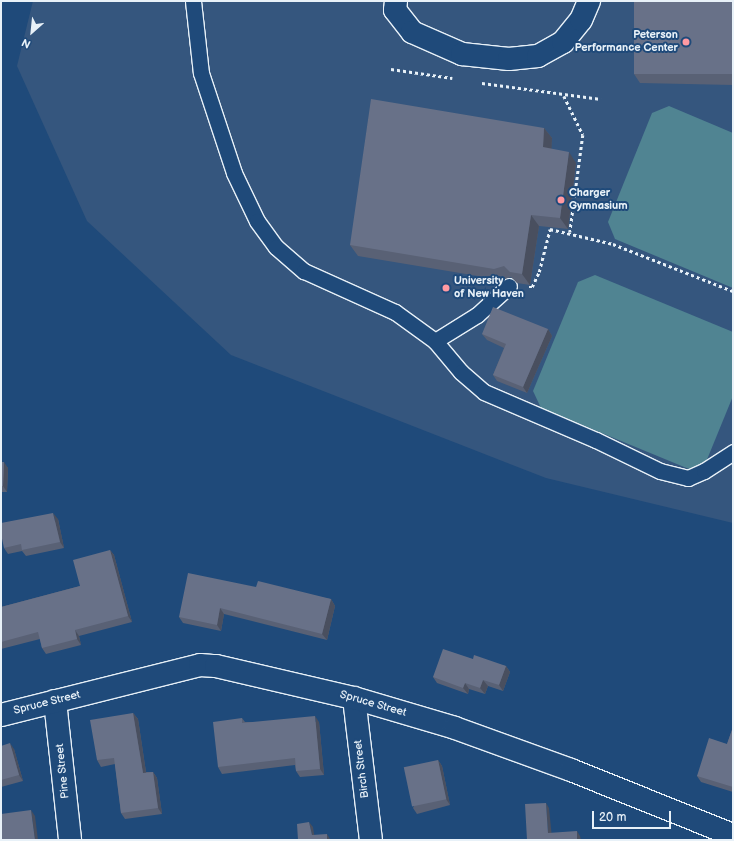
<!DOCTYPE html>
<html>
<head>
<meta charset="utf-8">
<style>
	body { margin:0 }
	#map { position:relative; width:734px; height:841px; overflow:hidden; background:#1f4a7a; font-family:"Balsamiq Sans",sans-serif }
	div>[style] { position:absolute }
	.built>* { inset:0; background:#35567e }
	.green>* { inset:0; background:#508492 }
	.path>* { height:2.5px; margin-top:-1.25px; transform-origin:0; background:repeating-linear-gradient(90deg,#e8f1f8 0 3px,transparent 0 6px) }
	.roads { filter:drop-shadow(1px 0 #e8f1f8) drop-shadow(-1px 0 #e8f1f8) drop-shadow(0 1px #e8f1f8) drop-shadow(0 -1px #e8f1f8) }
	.lane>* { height:15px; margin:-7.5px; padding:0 7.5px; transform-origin:7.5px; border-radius:7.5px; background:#1f4a7a }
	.street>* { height:22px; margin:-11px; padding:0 11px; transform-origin:11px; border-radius:11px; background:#1f4a7a }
	.wall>* { inset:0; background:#596175 }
	.shaded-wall>* { inset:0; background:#494f5f }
	.building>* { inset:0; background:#687188; transform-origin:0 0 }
	.dots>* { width:11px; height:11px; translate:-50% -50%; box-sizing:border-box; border:2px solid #1f4a7a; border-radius:50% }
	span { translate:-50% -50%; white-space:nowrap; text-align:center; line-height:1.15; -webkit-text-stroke:4px #1f4a7a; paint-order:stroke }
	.poi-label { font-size:11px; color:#e8f1f8; font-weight:700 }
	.right { translate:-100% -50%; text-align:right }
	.left { translate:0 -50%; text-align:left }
	.street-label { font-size:11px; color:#e8f1f8 }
	.frame { position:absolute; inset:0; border:2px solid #e8f1f8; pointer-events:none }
	.north { position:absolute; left:12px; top:12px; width:40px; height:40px; -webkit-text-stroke:3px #1f4a7a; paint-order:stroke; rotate:207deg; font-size:11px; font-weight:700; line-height:16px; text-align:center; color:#e8f1f8 }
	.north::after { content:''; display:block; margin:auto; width:14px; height:18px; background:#e8f1f8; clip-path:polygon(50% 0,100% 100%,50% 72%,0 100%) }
	.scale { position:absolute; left:592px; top:811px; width:79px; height:18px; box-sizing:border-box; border:2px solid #e8f1f8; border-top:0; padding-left:5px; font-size:12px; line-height:14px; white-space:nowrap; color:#e8f1f8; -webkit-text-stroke:3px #1f4a7a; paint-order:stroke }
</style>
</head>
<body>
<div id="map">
	<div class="built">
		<div style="clip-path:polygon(33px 1px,733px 1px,733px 523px,546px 478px,231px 355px,87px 221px,17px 66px)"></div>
	</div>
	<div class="green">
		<div style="clip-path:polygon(669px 106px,733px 133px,733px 288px,615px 239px,608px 222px,652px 113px)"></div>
		<div style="clip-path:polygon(595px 275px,733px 332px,733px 396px,706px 462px,689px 469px,541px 408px,533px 391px,578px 282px)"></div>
	</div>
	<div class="path">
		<div style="left:391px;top:69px;width:62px;rotate:8.4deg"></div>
		<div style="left:482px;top:83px;width:120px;rotate:7.7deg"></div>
		<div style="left:564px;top:96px;width:43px;rotate:64deg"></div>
		<div style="left:583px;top:135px;width:98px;rotate:97.6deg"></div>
		<div style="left:529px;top:287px;width:3px"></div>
		<div style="left:532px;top:287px;width:17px;rotate:-65deg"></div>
		<div style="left:539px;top:272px;width:44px;rotate:-75.7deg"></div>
		<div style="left:550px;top:229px;width:65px;rotate:13.4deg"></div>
		<div style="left:613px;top:244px;width:129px;rotate:21.4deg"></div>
	</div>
	<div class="roads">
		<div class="lane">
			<div style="left:193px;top:1px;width:72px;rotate:83.7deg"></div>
			<div style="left:201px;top:73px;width:105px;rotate:71.7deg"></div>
			<div style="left:234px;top:173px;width:53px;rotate:64.4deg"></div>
			<div style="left:257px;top:221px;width:32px;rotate:54deg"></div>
			<div style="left:276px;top:247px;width:37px;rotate:41deg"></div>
			<div style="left:304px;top:271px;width:100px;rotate:24.3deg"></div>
			<div style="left:395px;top:312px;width:49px;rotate:35.9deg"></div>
			<div style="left:435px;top:341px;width:40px;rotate:50deg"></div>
			<div style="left:461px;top:372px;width:30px;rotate:41deg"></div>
			<div style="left:484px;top:392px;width:122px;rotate:23.2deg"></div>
			<div style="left:596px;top:440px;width:71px;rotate:25.8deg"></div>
			<div style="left:660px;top:471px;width:29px;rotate:14deg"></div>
			<div style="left:688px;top:478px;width:17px;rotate:-24deg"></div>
			<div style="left:704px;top:471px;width:35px;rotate:-33deg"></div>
			<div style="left:435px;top:341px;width:49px;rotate:-31.8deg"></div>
			<div style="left:477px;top:315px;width:43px;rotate:-42.2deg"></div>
		</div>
		<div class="street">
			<div style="left:396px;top:1px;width:9px;rotate:96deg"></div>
			<div style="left:395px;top:10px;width:28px;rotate:52deg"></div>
			<div style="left:412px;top:32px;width:55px;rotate:23.7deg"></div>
			<div style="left:462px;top:54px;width:47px;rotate:6.1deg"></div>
			<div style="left:509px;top:59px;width:29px;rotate:-6deg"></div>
			<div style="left:538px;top:56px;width:29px;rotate:-29deg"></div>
			<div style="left:563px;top:42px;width:28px;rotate:-51deg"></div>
			<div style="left:581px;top:20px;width:21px;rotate:-67deg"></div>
			<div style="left:354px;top:698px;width:143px;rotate:83.2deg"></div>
			<div style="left:55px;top:701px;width:140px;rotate:83.8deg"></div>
			<div style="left:1px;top:715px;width:205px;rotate:-14.1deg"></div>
			<div style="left:200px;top:665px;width:16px;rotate:4deg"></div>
			<div style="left:216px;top:666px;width:142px;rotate:13.1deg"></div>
			<div style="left:354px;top:698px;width:105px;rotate:16.5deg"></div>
			<div style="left:455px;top:728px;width:123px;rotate:19.9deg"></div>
			<div style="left:571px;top:770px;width:175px;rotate:21.9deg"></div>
		</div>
	</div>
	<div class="wall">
		<div style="clip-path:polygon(733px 1px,733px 85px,640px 83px,634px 74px)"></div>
		<div style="clip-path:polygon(544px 128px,552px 138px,551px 149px,576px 163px,568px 229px,539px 226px,530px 285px,517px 283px,511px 277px,502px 280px,358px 256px,350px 245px)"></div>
		<div style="clip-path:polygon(548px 329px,552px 336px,527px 393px,497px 381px,493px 375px,504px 348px,487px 340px,482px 334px)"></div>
		<div style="clip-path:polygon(1px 462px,8px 468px,7px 492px,1px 492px)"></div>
		<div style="clip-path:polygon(58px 519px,64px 548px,26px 556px,22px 551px,8px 554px,4px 548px)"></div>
		<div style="clip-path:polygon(110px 550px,114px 555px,132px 622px,79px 636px,81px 645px,46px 654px,42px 648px,40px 639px,1px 649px,1px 607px,80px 586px)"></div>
		<div style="clip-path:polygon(256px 587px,331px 599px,335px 606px,327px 640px,224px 614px,221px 631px,183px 623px,179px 617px)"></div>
		<div style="clip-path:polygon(473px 659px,506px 666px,510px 672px,503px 691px,488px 686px,485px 694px,469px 689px,468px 694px,437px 683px,433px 677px)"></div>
		<div style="clip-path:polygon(133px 713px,138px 719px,146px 772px,153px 772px,157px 778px,162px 814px,125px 819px,121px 813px,115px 764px,101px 767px,97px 760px)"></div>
		<div style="clip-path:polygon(242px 718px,245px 722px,319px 722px,324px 775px,300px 777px,296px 771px,295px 765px,222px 774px,218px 767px)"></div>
		<div style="clip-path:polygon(733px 727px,733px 792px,701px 782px,697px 776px,727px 744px)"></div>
		<div style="clip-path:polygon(1px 746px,14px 749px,23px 781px,1px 787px)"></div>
		<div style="clip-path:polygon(438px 760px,442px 766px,450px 805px,417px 814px,413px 808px)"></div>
	</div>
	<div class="shaded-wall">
		<div style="clip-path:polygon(544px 128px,552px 138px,551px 158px,543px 147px)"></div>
		<div style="clip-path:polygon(569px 152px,576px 163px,568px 229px,560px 218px)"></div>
		<div style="clip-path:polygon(531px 215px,539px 226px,530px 285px,522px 274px)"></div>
		<div style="clip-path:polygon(548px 329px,552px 336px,527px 393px,523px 387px)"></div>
		<div style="clip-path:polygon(4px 462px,8px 468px,7px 492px,3px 486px)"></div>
		<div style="clip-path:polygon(53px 513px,58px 519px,64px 548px,60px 542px)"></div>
		<div style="clip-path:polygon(110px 550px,114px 555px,132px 622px,128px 616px)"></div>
		<div style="clip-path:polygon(331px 599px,335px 606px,327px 640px,322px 634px)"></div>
		<div style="clip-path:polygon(220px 608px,224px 614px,221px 631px,217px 625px)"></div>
		<div style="clip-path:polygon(75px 630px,79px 636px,81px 645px,77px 639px)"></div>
		<div style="clip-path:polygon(506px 666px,510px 672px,503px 691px,499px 685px)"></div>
		<div style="clip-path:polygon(483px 680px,488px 686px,485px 694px,480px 688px)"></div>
		<div style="clip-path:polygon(465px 683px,469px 689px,468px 694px,463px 688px)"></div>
		<div style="clip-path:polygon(133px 713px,138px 719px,147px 779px,143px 773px)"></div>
		<div style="clip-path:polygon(315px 716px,319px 722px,324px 775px,320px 769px)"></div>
		<div style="clip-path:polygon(10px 743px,14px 749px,23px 781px,19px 775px)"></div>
		<div style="clip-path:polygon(438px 760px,442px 766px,450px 805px,446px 799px)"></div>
		<div style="clip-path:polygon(153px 772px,157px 778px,162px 814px,158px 808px)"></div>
		<div style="clip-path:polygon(546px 803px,549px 808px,552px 838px,548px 833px)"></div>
		<div style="clip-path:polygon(31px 810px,35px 816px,38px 840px,35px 840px)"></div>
		<div style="clip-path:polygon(309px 822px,313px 827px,315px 840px,312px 835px)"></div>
		<div style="clip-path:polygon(577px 831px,580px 836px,581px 840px,577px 840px)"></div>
		<div style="clip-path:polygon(327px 834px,330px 839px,330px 840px,327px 840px)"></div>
	</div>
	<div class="building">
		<div style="left:634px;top:1px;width:99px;height:73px"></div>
		<div style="clip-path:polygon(371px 99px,544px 128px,543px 147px,569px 152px,560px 218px,531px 215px,522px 274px,510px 272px,504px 266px,494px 269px,350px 245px)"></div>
		<div style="clip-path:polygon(493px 307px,548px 329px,523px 387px,493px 375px,506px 344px,482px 334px)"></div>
		<div style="clip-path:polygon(1px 462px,4px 462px,3px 486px,1px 486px)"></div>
		<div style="clip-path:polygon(53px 513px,60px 542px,22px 550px,21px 544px,4px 548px,1px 534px,1px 523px)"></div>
		<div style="clip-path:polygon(110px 550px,128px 616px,75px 630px,77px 639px,42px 648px,38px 632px,1px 642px,1px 607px,80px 586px,73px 560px)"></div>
		<div style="clip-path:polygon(188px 573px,256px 587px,258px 581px,331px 599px,322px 634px,220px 608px,217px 625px,179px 617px)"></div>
		<div style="clip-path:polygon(443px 649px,473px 659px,474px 655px,506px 666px,499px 685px,483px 680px,480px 688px,465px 683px,463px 688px,433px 677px)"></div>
		<div style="clip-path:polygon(133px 713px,143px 773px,153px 772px,158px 808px,121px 813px,114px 758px,97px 760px,90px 720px)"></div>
		<div style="clip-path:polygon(315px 716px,320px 769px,296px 771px,295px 758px,218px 767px,213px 722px,242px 718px,242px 723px)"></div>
		<div style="clip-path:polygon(733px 727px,733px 787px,697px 776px,709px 738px,727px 744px)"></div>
		<div style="clip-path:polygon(10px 743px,19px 775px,1px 780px,1px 746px)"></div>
		<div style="left:438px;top:760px;width:40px;height:35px;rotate:78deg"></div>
		<div style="clip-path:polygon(546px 803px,548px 833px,577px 831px,577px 840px,527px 840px,525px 804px)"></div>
		<div style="clip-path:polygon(31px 810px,35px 840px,1px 840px,1px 814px)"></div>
		<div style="clip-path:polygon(309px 822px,312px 835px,327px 834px,327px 840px,298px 840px,297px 824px)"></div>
	</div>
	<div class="dots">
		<div style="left:686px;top:42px;background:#ff9aa2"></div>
		<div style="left:561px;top:200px;background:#ff9aa2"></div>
		<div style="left:446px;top:288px;background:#ff9aa2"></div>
	</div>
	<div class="poi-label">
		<span class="right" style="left:678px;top:42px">Peterson<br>Performance Center</span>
		<span class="left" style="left:569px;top:200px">Charger<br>Gymnasium</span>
		<span class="left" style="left:454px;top:288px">University<br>of New Haven</span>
	</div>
	<div class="street-label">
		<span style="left:47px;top:703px;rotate:-14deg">Spruce Street</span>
		<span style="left:373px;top:704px;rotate:16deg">Spruce Street</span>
		<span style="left:362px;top:769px;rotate:-97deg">Birch Street</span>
		<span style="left:63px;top:771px;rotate:-96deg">Pine Street</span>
	</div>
	<div class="frame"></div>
	<div class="north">N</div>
	<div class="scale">20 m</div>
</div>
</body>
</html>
